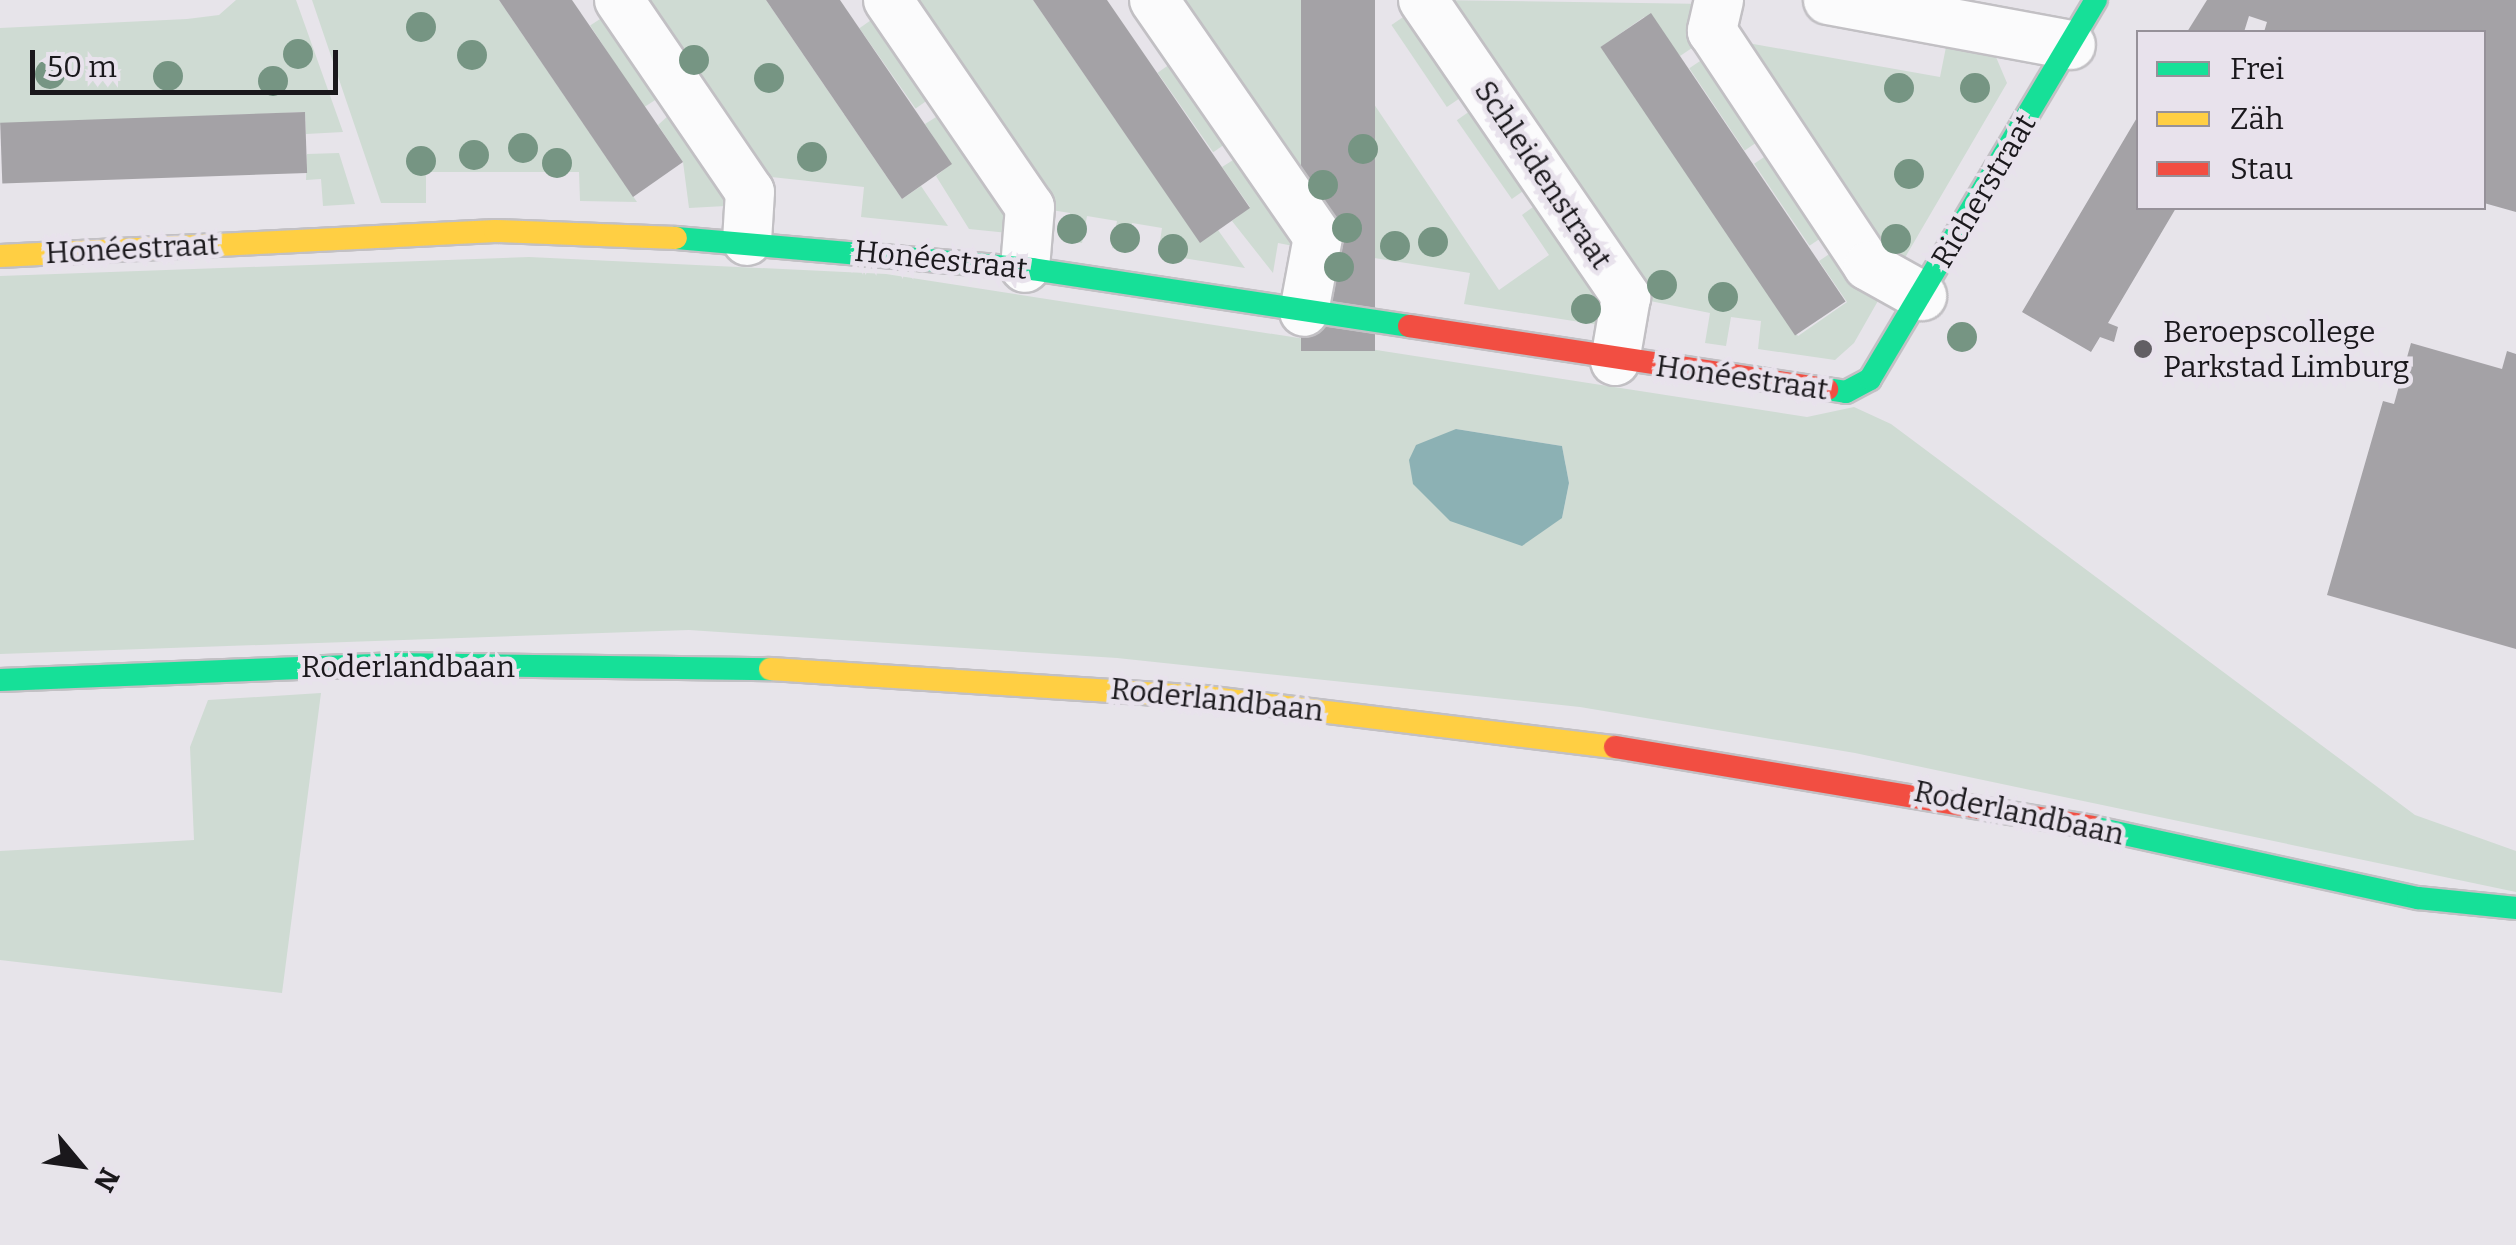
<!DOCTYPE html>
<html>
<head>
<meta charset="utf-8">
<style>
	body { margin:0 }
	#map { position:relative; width:2516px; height:1245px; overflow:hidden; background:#e7e4ea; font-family:Bitter,serif }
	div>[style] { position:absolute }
	.green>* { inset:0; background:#cfdbd3; transform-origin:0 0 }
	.water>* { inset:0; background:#8cb1b4 }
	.building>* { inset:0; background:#a4a2a6; transform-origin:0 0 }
	.roads { filter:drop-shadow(2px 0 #c2c0c4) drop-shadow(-2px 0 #c2c0c4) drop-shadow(0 2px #c2c0c4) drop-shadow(0 -2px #c2c0c4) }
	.street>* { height:48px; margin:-24px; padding:0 24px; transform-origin:24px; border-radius:24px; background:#fbfbfc }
	.fast>* { height:22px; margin:-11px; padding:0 11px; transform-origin:11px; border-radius:11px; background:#16e098 }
	.slow>* { height:22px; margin:-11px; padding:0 11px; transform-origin:11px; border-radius:11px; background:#ffcf43 }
	.jam>* { height:22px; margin:-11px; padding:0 11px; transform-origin:11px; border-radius:11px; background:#f24e42 }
	.trees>* { width:30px; height:30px; margin:-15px; border-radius:50%; background:#769583 }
	.dots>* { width:28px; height:28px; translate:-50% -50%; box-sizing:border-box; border:5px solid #e8e2ec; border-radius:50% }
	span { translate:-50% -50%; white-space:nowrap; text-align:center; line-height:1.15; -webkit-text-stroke:9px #e8e2ec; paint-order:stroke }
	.street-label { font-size:30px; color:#1a181c }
	.poi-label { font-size:30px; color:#1a181c }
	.left { translate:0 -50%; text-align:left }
	.legend { position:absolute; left:2136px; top:30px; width:350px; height:180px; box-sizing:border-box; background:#e8e2ec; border:2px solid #969199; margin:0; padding:12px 18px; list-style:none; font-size:30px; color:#1a181c }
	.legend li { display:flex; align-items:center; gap:20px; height:50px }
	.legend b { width:50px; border:2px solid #969199 }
	.north { position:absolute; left:30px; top:1115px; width:100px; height:100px; -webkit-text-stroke:8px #e8e2ec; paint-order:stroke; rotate:119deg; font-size:28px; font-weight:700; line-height:40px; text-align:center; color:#1a181c }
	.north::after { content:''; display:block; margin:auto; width:35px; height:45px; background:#1a181c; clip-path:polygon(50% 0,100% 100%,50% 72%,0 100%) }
	.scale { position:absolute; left:30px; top:50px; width:308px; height:45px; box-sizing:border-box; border:5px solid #1a181c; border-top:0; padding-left:12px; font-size:30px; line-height:35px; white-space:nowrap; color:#1a181c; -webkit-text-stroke:8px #e8e2ec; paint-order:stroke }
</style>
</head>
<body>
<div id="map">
	<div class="green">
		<div style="clip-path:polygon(236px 0,296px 0,343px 132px,306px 134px,305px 112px,0 125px,0 28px,187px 19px,219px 15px)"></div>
		<div style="clip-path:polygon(312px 0,499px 0,637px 202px,580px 201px,579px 172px,426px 172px,426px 203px,381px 203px)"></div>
		<div style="clip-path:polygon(630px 0,766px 0,902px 199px,921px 186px,948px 226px,861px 217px,864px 187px,762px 176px)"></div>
		<div style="clip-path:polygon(896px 0,1033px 0,1200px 242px,1218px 230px,1245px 268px,1158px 254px,1162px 228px,1132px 223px,1128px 251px,1112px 248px,1117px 221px,1087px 216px,1082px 243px,1066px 241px,1070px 213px,1039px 208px)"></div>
		<div style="clip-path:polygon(1164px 0,1304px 0,1499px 290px,1549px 255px,1522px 215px,1547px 197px,1617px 299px,1612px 327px,1464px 304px,1470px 273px,1355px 255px,1350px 285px,1319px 281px)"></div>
		<div style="clip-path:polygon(1431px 0,1708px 4px,1707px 38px,1680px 56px,1644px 17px,1601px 47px,1798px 336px,1847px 302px,1819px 261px,1844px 244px,1887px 285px,1854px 343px,1835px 360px,1758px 349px,1761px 321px,1731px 317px,1726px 346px,1705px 343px,1710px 313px,1635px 298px)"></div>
		<div style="left:1418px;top:7px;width:99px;height:32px;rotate:56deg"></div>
		<div style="left:617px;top:8px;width:98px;height:32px;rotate:57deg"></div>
		<div style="left:884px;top:11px;width:98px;height:30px;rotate:55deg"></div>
		<div style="clip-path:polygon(1742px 42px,1940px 77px,1946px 47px,1996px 57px,2007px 83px,1896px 273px)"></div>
		<div style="left:1715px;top:51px;width:99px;height:31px;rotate:56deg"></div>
		<div style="left:1183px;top:55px;width:97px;height:31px;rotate:55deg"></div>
		<div style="left:1483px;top:102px;width:96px;height:32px;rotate:55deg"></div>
		<div style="clip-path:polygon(680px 105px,744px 205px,689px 208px,683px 162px,658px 125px)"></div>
		<div style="clip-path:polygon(952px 107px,1019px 234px,969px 229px,936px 176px,951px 164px,925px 124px)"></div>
		<div style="left:1779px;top:147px;width:99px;height:30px;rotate:56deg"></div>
		<div style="clip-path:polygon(1249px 150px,1309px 249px,1278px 243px,1273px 273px,1232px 221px,1250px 207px,1222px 167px)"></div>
		<div style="clip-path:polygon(339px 153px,355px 204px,323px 206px,321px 179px,306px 180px,307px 154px)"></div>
		<div style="clip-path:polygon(evenodd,529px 257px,886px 274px,1807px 417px,1854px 407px,1891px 424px,2415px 815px,2516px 851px,2516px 892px,1855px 753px,1580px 707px,1117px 658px,689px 630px,0 654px,0 276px,529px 257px,1456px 429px,1562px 446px,1569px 483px,1562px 518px,1456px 429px)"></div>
		<div style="clip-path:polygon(321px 693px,282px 993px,0 960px,0 851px,194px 840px,190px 747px,208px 700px)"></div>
	</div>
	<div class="water">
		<div style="clip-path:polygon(1456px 429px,1562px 446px,1569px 483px,1562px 518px,1522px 546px,1450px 521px,1413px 484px,1409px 460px,1416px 445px)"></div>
	</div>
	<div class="building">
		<div style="clip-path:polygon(499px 0,572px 0,683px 162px,633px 197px)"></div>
		<div style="clip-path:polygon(766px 0,840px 0,952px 164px,902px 199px)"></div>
		<div style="clip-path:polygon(1033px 0,1107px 0,1250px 208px,1200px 243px)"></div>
		<div style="left:1301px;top:0;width:74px;height:351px"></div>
		<div style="clip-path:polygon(2207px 0,2516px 0,2516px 212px,2484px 203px,2484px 32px,2264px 32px,2267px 22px,2249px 16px,2244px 32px,2187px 32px)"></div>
		<div style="left:1651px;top:13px;width:348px;height:61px;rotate:56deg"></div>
		<div style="left:305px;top:112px;width:61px;height:305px;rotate:88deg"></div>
		<div style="clip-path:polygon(2138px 116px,2138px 208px,2176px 208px,2108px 323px,2118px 327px,2114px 342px,2100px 337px,2091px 352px,2022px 312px)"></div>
		<div style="clip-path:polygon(2411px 343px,2502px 369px,2507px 351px,2516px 354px,2516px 649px,2327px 595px,2383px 401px,2394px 404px)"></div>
	</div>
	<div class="roads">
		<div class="street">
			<div style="left:619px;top:0;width:232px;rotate:55.7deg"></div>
			<div style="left:750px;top:192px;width:49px;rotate:93.5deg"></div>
			<div style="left:888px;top:0;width:251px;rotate:55.6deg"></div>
			<div style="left:1030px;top:207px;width:61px;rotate:94.7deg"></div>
			<div style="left:1154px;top:0;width:288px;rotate:55.3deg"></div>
			<div style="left:1318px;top:237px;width:76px;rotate:100.6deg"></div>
			<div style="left:1423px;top:0;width:360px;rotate:55.6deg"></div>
			<div style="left:1626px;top:297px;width:65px;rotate:99.8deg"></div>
			<div style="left:1719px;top:0;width:32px;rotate:103deg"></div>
			<div style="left:1712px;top:31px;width:282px;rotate:56.4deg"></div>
			<div style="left:1868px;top:266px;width:62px;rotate:29.1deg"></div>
			<div style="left:1828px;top:0;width:247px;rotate:10.5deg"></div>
		</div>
		<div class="fast">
			<div style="left:676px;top:238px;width:357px;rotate:5deg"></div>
			<div style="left:1032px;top:269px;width:381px;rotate:8.6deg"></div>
			<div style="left:1827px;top:389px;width:19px;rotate:9deg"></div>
			<div style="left:1846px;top:392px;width:27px;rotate:-28deg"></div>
			<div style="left:1870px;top:379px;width:441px;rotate:-59.2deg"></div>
			<div style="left:0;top:680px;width:393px;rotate:-2.3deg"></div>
			<div style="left:393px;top:664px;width:377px;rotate:0.8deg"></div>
			<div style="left:2092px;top:827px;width:334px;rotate:12.3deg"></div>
			<div style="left:2418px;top:898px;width:99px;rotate:5.8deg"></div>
		</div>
		<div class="slow">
			<div style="left:0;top:256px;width:496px;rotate:-2.9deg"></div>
			<div style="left:495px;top:231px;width:181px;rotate:2.2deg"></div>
			<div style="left:770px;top:669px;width:436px;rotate:3.7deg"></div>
			<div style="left:1205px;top:697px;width:413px;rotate:7deg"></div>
		</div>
		<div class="jam">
			<div style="left:1409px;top:326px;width:423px;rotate:8.6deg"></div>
			<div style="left:1615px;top:747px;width:484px;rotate:9.5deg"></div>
		</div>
	</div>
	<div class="trees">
		<div style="left:421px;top:27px"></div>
		<div style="left:298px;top:54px"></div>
		<div style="left:472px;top:55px"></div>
		<div style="left:694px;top:60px"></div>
		<div style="left:50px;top:74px"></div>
		<div style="left:168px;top:76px"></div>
		<div style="left:769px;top:78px"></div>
		<div style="left:273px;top:81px"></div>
		<div style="left:1899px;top:88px"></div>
		<div style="left:1975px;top:88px"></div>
		<div style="left:523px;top:148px"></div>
		<div style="left:1363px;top:149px"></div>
		<div style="left:474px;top:155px"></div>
		<div style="left:812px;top:157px"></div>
		<div style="left:421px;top:161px"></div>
		<div style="left:557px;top:163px"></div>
		<div style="left:1909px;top:174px"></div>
		<div style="left:1323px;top:185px"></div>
		<div style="left:1347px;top:228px"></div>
		<div style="left:1072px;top:229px"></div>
		<div style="left:1125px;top:238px"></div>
		<div style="left:1896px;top:239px"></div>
		<div style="left:1433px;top:242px"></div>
		<div style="left:1395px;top:246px"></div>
		<div style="left:1173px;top:249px"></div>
		<div style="left:1339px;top:267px"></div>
		<div style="left:1662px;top:285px"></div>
		<div style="left:1723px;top:297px"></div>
		<div style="left:1586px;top:309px"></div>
		<div style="left:1962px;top:337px"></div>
	</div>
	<div class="dots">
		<div style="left:2143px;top:349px;background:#625f64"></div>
	</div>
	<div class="street-label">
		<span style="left:1543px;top:175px;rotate:56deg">Schleidenstraat</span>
		<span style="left:1984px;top:191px;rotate:-59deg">Richerstraat</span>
		<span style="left:132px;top:249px;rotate:-3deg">Honéestraat</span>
		<span style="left:941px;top:260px;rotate:6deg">Honéestraat</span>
		<span style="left:1742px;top:378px;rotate:8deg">Honéestraat</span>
		<span style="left:408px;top:667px">Roderlandbaan</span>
		<span style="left:1217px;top:700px;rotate:6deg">Roderlandbaan</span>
		<span style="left:2019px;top:813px;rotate:12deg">Roderlandbaan</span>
	</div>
	<div class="poi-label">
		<span class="left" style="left:2163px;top:349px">Beroepscollege<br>Parkstad Limburg</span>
	</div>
	<ul class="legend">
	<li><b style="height:12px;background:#16e098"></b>Frei</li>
	<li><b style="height:12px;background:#ffcf43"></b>Zäh</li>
	<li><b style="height:12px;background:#f24e42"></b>Stau</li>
	</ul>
	<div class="north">N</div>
	<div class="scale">50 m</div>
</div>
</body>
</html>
